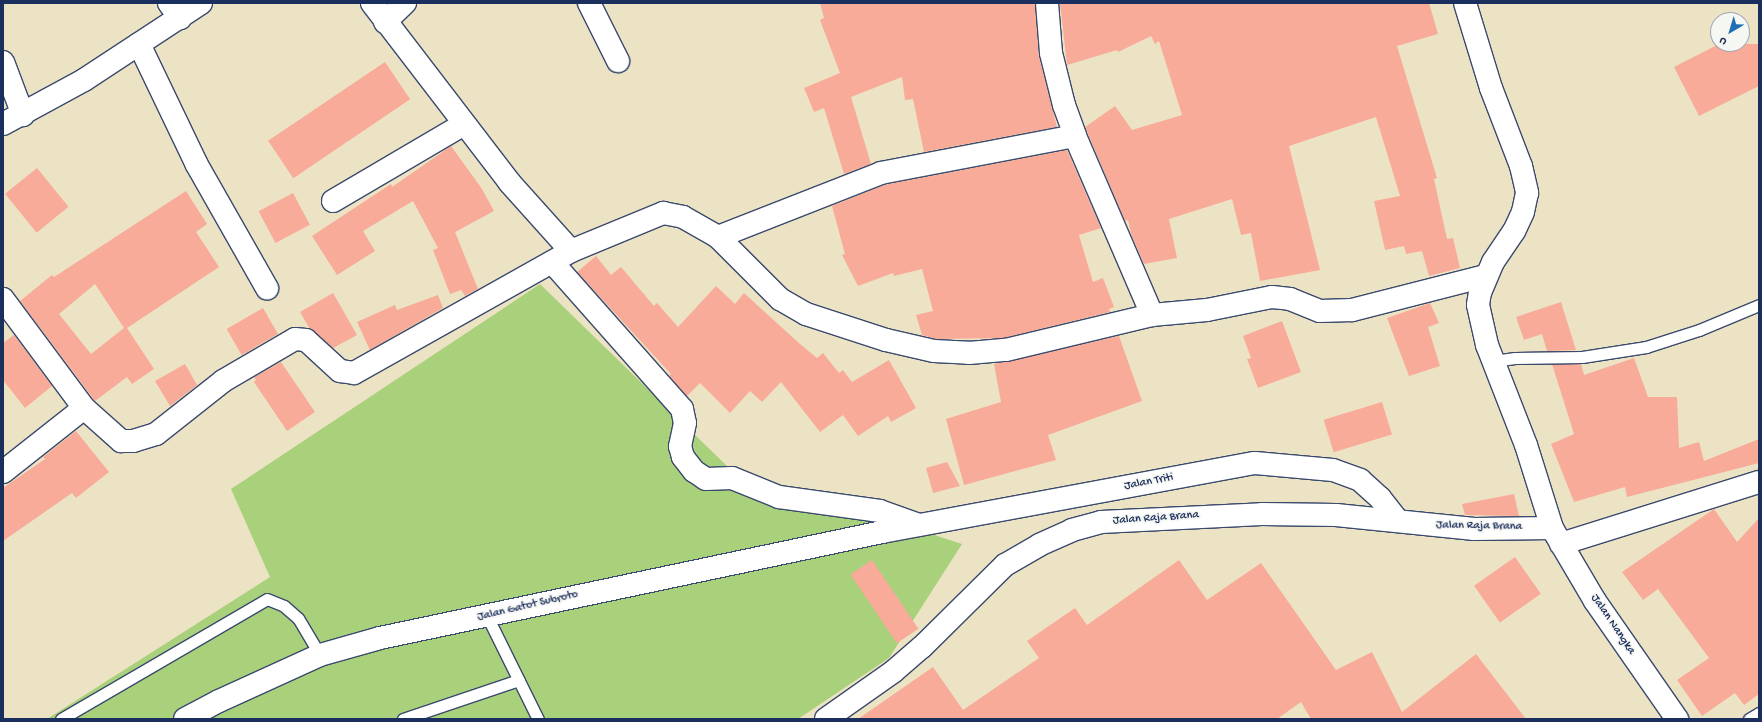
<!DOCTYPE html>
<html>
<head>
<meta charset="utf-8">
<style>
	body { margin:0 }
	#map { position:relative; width:1762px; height:722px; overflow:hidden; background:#ece3c4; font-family:"Gochi Hand",sans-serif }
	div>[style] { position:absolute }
	.green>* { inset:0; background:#a9d07b }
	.building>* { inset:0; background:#f8ab98; transform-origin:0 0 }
	.roads { filter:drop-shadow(1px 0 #3a4a6d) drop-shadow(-1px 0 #3a4a6d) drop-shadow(0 1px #3a4a6d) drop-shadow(0 -1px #3a4a6d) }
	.service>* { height:11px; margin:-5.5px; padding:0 5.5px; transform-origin:5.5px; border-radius:5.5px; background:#fff }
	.minor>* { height:22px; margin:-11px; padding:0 11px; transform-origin:11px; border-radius:11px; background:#fff }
	.tertiary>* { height:22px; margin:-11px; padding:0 11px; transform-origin:11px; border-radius:11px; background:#fff }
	span { translate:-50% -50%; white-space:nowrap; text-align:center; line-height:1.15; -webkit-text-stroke:3.5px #f6f6f2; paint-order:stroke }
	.street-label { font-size:12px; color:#1b2f5e }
	.frame { position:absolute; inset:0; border:4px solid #1b2f5e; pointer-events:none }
	.north { position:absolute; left:1710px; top:12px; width:40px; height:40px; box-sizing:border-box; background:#f6f6f2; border:1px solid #9ea6b7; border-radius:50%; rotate:218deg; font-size:11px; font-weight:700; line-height:16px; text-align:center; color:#1b2f5e }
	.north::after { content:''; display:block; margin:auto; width:14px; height:18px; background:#1f6fb2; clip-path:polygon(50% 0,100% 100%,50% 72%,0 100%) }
</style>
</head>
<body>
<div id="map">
	<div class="green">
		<div style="clip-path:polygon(540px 284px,729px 468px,962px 544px,889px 658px,798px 719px,47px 719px,270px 577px,231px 489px)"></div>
	</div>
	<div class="building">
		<div style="clip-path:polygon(820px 3px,1035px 3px,1039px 56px,1057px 127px,924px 152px,913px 99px,905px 100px,902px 77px,851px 97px,871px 164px,844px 174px,824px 108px,814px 112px,804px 88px,840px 73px,820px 20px,824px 18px)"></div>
		<div style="clip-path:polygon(1060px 3px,1429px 3px,1438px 34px,1397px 46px,1437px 178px,1434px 179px,1447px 239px,1453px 238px,1460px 268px,1429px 276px,1422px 251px,1406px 254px,1404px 246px,1385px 250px,1374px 201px,1400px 196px,1376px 117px,1289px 146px,1320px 270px,1260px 281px,1251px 233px,1241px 235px,1232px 199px,1169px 219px,1177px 258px,1144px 264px,1131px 234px,1128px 220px,1125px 221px,1085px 127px,1115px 106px,1132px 130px,1182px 115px,1159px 41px,1155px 44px,1151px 36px,1118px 52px,1117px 50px,1067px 65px)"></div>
		<div style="clip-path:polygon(1719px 44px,1759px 44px,1759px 86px,1699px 116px,1674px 67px)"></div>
		<div style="left:385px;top:62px;width:45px;height:141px;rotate:56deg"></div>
		<div style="clip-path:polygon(451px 146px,482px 189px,494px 211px,455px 232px,478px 289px,465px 296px,461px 290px,450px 294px,433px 250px,438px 248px,413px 201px,363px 231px,375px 251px,337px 275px,312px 236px,391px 184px,392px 187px)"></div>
		<div style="clip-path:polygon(1067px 150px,1101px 228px,1079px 235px,1093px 282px,1103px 278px,1114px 307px,1109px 309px,1110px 312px,1004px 338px,936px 339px,922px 335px,916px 315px,933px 311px,922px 269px,894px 276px,893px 273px,858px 286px,842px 255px,845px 254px,832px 206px,884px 185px)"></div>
		<div style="left:37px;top:168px;width:50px;height:41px;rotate:51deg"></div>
		<div style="clip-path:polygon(evenodd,186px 191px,207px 224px,196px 232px,219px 267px,127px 328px,154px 369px,132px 384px,127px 377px,95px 401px,20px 301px,52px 275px,54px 277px,186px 191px,95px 284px,124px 328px,91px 354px,59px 314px,95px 284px)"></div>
		<div style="left:293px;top:193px;width:36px;height:39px;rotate:62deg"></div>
		<div style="clip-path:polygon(596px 256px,611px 275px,621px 267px,654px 306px,657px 303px,678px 327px,716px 286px,735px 304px,744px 293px,800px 344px,817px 358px,823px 353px,839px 373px,843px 370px,852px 382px,889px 360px,916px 408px,891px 422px,888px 416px,858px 436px,843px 415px,820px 432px,781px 382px,762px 402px,750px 391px,730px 413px,700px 383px,687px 396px,669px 376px,671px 374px,577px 272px)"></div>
		<div style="clip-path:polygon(333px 293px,357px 335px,333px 348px,310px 329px,300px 312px)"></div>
		<div style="clip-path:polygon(438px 295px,443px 308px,370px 350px,357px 322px,395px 305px,397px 310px)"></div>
		<div style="clip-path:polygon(1561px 302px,1576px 350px,1547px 351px,1542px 334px,1524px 340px,1516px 317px)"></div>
		<div style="clip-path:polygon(1430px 303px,1439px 323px,1428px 327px,1440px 366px,1409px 376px,1387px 318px)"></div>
		<div style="left:263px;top:308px;width:30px;height:42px;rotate:60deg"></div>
		<div style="clip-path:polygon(1282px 321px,1301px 372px,1258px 388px,1247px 359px,1251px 358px,1243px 336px)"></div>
		<div style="clip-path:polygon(14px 335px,52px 386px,25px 408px,3px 380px,3px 343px)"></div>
		<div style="clip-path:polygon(1119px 336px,1142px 401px,1048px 435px,1056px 460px,964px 485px,946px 419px,1001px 402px,994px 364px)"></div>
		<div style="clip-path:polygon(1634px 358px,1648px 397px,1677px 397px,1679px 448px,1699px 442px,1704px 461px,1759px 439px,1759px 463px,1627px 497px,1625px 487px,1574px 502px,1551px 444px,1574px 434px,1552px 364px,1581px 364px,1584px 375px)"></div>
		<div style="clip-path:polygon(281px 362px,315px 412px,287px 431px,254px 382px,256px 380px,254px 377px)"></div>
		<div style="clip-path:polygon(185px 364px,197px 385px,170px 406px,155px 381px)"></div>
		<div style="left:1382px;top:402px;width:34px;height:61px;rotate:73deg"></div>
		<div style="clip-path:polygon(76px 431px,109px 472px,76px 498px,72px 493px,3px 541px,3px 488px,45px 459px,43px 457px)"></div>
		<div style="clip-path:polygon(947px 462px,960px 486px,933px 493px,926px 468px)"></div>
		<div style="clip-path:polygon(1514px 494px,1519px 516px,1465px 515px,1462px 504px)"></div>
		<div style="clip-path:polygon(1714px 509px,1737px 542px,1759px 518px,1759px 694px,1744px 705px,1735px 693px,1702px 716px,1677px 680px,1709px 658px,1658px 589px,1643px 600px,1622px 572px)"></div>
		<div style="left:1515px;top:557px;width:45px;height:50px;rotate:55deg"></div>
		<div style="left:872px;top:560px;width:83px;height:26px;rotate:56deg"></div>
		<div style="clip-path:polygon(1179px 560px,1207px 600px,1261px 563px,1336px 670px,1372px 652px,1402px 712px,1476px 654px,1526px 719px,1311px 719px,1301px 702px,1277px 719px,858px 719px,933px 667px,963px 710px,1039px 658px,1027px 641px,1075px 608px,1087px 625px)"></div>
	</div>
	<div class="roads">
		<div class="service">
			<div style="left:1493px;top:361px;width:22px;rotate:-8deg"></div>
			<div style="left:1515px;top:358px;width:67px;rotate:-0.9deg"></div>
			<div style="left:1582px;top:357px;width:65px;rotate:-8.9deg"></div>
			<div style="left:1646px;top:347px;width:56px;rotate:-17.8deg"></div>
			<div style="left:1699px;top:330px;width:65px;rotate:-22.6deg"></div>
			<div style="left:487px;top:616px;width:115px;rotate:63.7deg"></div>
			<div style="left:61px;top:719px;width:238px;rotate:-30.2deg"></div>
			<div style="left:267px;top:599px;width:18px;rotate:22deg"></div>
			<div style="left:284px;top:606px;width:18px;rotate:41deg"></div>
			<div style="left:298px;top:618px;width:43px;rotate:59.3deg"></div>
			<div style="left:403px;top:719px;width:122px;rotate:-18.6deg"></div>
			<div style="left:1749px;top:719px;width:12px;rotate:-31deg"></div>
		</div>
		<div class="minor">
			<div style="left:169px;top:3px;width:19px;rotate:54deg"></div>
			<div style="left:372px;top:3px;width:227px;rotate:52.5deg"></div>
			<div style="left:510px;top:183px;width:91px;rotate:48.1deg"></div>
			<div style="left:589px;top:3px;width:65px;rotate:63.4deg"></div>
			<div style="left:1047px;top:3px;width:50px;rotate:85.4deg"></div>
			<div style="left:1051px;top:53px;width:54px;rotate:76deg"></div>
			<div style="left:1064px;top:105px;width:33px;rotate:70deg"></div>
			<div style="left:1075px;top:136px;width:195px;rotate:66.7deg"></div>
			<div style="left:385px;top:22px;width:28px;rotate:-44deg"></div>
			<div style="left:139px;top:44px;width:134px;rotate:64.4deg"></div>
			<div style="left:197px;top:165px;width:142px;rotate:60.4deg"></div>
			<div style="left:3px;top:62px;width:57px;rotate:69.3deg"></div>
			<div style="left:3px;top:124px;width:92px;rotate:-28.5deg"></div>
			<div style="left:84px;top:80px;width:140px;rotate:-33.3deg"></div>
			<div style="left:333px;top:201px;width:152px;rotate:-30.4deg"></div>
			<div style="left:718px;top:237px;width:175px;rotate:-21.4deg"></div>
			<div style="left:881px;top:173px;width:197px;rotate:-10.8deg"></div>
			<div style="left:552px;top:262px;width:196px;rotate:48.5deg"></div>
			<div style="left:682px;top:409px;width:14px;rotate:78deg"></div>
			<div style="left:685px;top:423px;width:24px;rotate:102deg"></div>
			<div style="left:680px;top:446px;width:11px;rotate:75deg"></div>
			<div style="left:683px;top:457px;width:18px;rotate:52deg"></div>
			<div style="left:694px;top:471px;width:14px;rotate:34deg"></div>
			<div style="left:706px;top:479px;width:26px;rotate:-2deg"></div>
			<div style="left:732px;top:478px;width:51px;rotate:22deg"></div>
			<div style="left:779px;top:497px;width:102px;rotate:7.9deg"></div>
			<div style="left:880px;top:511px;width:41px;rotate:19.7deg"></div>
			<div style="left:3px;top:299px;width:136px;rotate:53.4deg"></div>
			<div style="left:84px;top:408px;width:50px;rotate:41.7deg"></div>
			<div style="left:121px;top:441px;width:12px"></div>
			<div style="left:133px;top:441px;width:24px;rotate:-17deg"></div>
			<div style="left:156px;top:434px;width:85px;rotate:-38.3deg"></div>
			<div style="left:223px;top:381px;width:83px;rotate:-30.3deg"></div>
			<div style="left:295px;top:339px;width:11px;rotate:5deg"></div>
			<div style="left:306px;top:340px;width:46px;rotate:42.4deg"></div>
			<div style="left:340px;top:371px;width:14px;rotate:8deg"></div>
			<div style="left:354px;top:373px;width:249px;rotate:-29.3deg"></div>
			<div style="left:571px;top:251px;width:100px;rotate:-22.4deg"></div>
			<div style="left:663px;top:213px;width:20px;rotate:11deg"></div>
			<div style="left:683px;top:217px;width:40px;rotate:29.7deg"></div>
			<div style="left:718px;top:237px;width:88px;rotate:45deg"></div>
			<div style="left:780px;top:299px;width:30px;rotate:30deg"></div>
			<div style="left:806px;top:314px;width:84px;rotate:18deg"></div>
			<div style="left:886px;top:340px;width:49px;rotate:12.9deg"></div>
			<div style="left:934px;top:351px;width:35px;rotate:3deg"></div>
			<div style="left:969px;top:353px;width:37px;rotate:-5deg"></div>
			<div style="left:1006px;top:350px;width:150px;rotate:-13.5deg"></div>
			<div style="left:1152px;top:315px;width:55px;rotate:-5.2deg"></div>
			<div style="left:1207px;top:310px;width:66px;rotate:-11.3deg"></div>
			<div style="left:1272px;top:297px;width:18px;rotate:6deg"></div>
			<div style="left:1290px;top:299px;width:32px;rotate:22deg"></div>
			<div style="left:1320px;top:311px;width:32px;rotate:-2deg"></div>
			<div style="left:1352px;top:310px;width:137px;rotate:-14.3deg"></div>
			<div style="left:3px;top:472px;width:103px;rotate:-38.3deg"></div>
			<div style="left:1561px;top:544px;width:207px;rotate:-17.4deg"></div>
			<div style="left:185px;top:719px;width:38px;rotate:-28deg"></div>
			<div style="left:219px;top:701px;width:111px;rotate:-24.5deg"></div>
			<div style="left:320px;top:655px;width:62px;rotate:-15.8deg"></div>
			<div style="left:380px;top:638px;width:513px;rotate:-11.92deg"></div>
			<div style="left:882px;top:532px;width:379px;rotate:-10.5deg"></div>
			<div style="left:1255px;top:463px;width:78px;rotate:5.1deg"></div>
			<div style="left:1333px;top:470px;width:29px;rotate:20deg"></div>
			<div style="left:1360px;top:480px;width:27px;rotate:42deg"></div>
			<div style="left:1380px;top:498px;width:29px;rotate:52deg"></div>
			<div style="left:826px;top:719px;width:83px;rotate:-35.2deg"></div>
			<div style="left:894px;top:671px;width:37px;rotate:-41deg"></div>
			<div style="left:922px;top:647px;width:117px;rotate:-44.7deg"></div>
			<div style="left:1005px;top:565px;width:39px;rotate:-30deg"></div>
			<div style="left:1039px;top:545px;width:36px;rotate:-24deg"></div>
			<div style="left:1072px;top:530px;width:30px;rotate:-15deg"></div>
			<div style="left:1101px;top:522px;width:161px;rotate:-2.8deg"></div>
			<div style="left:1262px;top:514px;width:74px;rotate:0.8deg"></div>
			<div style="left:1336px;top:515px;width:139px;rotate:5.8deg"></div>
			<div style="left:1474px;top:529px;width:78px;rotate:-0.7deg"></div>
		</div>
		<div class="tertiary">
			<div style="left:1465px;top:3px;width:89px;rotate:73deg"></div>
			<div style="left:1491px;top:88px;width:84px;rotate:69deg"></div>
			<div style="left:1521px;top:166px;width:28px;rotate:77deg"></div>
			<div style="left:1527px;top:193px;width:19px;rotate:102deg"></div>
			<div style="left:1523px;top:212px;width:21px;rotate:115deg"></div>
			<div style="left:1514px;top:231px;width:37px;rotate:124deg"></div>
			<div style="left:1493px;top:262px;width:33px;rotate:113deg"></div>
			<div style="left:1480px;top:292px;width:13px;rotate:99deg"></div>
			<div style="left:1478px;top:305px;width:41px;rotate:77.3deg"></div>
			<div style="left:1487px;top:345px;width:107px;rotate:68.7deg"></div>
			<div style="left:1526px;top:445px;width:87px;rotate:72.6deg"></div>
			<div style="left:1552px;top:528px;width:85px;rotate:59.5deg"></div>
			<div style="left:1595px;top:601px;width:144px;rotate:55.2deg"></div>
		</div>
	</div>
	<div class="street-label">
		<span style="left:1149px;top:483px;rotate:-11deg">Jalan Triti</span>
		<span style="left:1156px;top:519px;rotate:-4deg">Jalan Raja Brana</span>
		<span style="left:1479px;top:527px;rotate:1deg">Jalan Raja Brana</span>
		<span style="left:528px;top:607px;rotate:-13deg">Jalan Gatot Subroto</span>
		<span style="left:1612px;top:625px;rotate:56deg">Jalan Nangka</span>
	</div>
	<div class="frame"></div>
	<div class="north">U</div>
</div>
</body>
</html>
